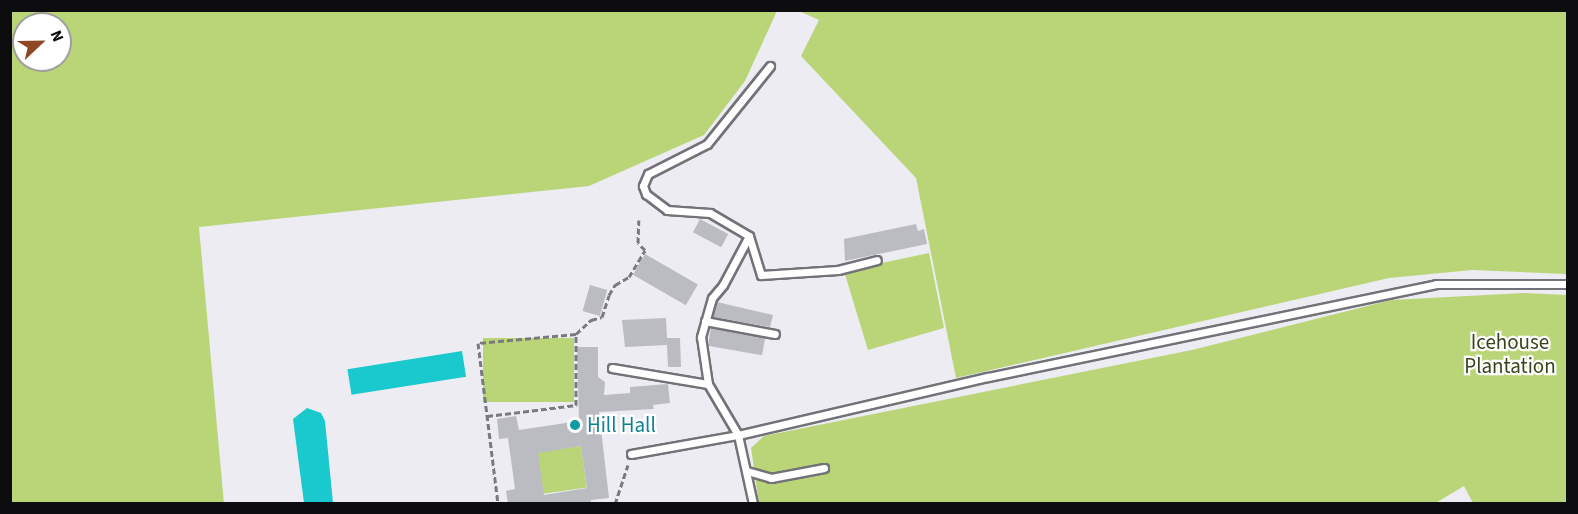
<!DOCTYPE html>
<html>
<head>
<meta charset="utf-8">
<style>
	body { margin:0 }
	#map { position:relative; width:1578px; height:514px; overflow:hidden; background:#ececf2; font-family:"Source Sans 3",sans-serif }
	div>[style] { position:absolute }
	.green>* { inset:0; background:#b9d578; transform-origin:0 0 }
	.water>* { inset:0; background:#1ac9ce; transform-origin:0 0 }
	.building>* { inset:0; background:#bbbbc2; transform-origin:0 0 }
	.path>* { height:3px; margin-top:-1.5px; transform-origin:0; background:repeating-linear-gradient(90deg,#7a7a7e 0 6px,transparent 0 9px) }
	.roads { filter:drop-shadow(2px 0 #727278) drop-shadow(-2px 0 #727278) drop-shadow(0 2px #727278) drop-shadow(0 -2px #727278) }
	.lane>* { height:7px; margin:-3.5px; padding:0 3.5px; transform-origin:3.5px; border-radius:3.5px; background:#fff }
	.dots>* { width:16px; height:16px; translate:-50% -50%; box-sizing:border-box; border:3px solid #fff; border-radius:50% }
	span { translate:-50% -50%; white-space:nowrap; text-align:center; line-height:1.15; -webkit-text-stroke:4.5px #fff; paint-order:stroke }
	.park-label { font-size:21px; color:#38441c }
	.culture-label { font-size:21px; color:#0d838f }
	.left { translate:0 -50%; text-align:left }
	.frame { position:absolute; inset:0; border:12px solid #0d0d0f; pointer-events:none }
	.north { position:absolute; left:12px; top:12px; width:60px; height:60px; box-sizing:border-box; background:#fff; border:2px solid #9e9e9f; border-radius:50%; rotate:68deg; font-size:16px; font-weight:700; line-height:24px; text-align:center; color:#0d0d0f }
	.north::after { content:''; display:block; margin:auto; width:21px; height:27px; background:#8e4625; clip-path:polygon(50% 0,100% 100%,50% 72%,0 100%) }
</style>
</head>
<body>
<div id="map">
	<div class="green">
		<div style="clip-path:polygon(evenodd,10px 11px,11px 10px,777px 11px,745px 81px,704px 135px,589px 186px,199px 227px,224px 504px,11px 503px,10px 11px,24px 24px,60px 24px,60px 60px,24px 60px,24px 24px)"></div>
		<div style="clip-path:polygon(799px 11px,1567px 11px,1567px 274px,1472px 270px,1389px 278px,956px 378px,916px 178px,801px 56px,819px 20px)"></div>
		<div style="clip-path:polygon(929px 253px,944px 328px,868px 350px,844px 271px)"></div>
		<div style="clip-path:polygon(1524px 293px,1567px 295px,1567px 503px,1473px 503px,1464px 486px,1434px 504px,759px 503px,751px 448px,764px 436px,1192px 350px,1391px 300px)"></div>
		<div style="left:574px;top:338px;width:64px;height:91px;rotate:90deg"></div>
		<div style="left:581px;top:446px;width:42px;height:44px;rotate:82deg"></div>
	</div>
	<div class="water">
		<div style="left:462px;top:351px;width:26px;height:116px;rotate:81deg"></div>
		<div style="clip-path:polygon(307px 408px,321px 413px,325px 421px,333px 503px,304px 503px,293px 419px)"></div>
	</div>
	<div class="building">
		<div style="left:700px;top:219px;width:32px;height:15px;rotate:28deg"></div>
		<div style="clip-path:polygon(916px 224px,918px 231px,924px 229px,927px 244px,845px 261px,844px 239px)"></div>
		<div style="left:645px;top:254px;width:61px;height:24px;rotate:30deg"></div>
		<div style="left:590px;top:285px;width:18px;height:27px;rotate:16deg"></div>
		<div style="clip-path:polygon(717px 302px,773px 315px,770px 327px,713px 317px)"></div>
		<div style="clip-path:polygon(666px 318px,667px 338px,680px 338px,681px 367px,668px 367px,667px 345px,625px 347px,622px 320px)"></div>
		<div style="left:711px;top:328px;width:55px;height:18px;rotate:10deg"></div>
		<div style="clip-path:polygon(evenodd,577px 347px,598px 347px,598px 377px,605px 382px,604px 395px,630px 393px,630px 387px,668px 384px,670px 403px,653px 405px,654px 409px,599px 412px,609px 498px,591px 500px,591px 504px,508px 504px,506px 491px,515px 489px,508px 438px,499px 439px,497px 419px,516px 416px,519px 430px,579px 421px,577px 347px,581px 446px,587px 488px,544px 495px,538px 453px,581px 446px)"></div>
	</div>
	<div class="path">
		<div style="left:576px;top:334px;width:21px;rotate:-43deg"></div>
		<div style="left:591px;top:320px;width:11px;rotate:-15deg"></div>
		<div style="left:602px;top:317px;width:23px;rotate:-72deg"></div>
		<div style="left:609px;top:295px;width:12px;rotate:-59deg"></div>
		<div style="left:615px;top:285px;width:16px;rotate:-30deg"></div>
		<div style="left:629px;top:277px;width:31px;rotate:-59deg"></div>
		<div style="left:645px;top:250px;width:10px;rotate:-135deg"></div>
		<div style="left:638px;top:243px;width:23px;rotate:-88deg"></div>
		<div style="left:487px;top:416px;width:90px;rotate:-7deg"></div>
		<div style="left:576px;top:405px;width:71px;rotate:-90deg"></div>
		<div style="left:576px;top:334px;width:98px;rotate:174.8deg"></div>
		<div style="left:478px;top:343px;width:162px;rotate:82.9deg"></div>
		<div style="left:615px;top:504px;width:41px;rotate:-71.6deg"></div>
	</div>
	<div class="roads">
		<div class="lane">
			<div style="left:770px;top:66px;width:100px;rotate:128.9deg"></div>
			<div style="left:707px;top:144px;width:66px;rotate:153deg"></div>
			<div style="left:648px;top:174px;width:13px;rotate:113deg"></div>
			<div style="left:643px;top:186px;width:9px;rotate:69deg"></div>
			<div style="left:646px;top:194px;width:26px;rotate:37deg"></div>
			<div style="left:667px;top:210px;width:43px;rotate:4deg"></div>
			<div style="left:710px;top:213px;width:45px;rotate:30.5deg"></div>
			<div style="left:749px;top:236px;width:41px;rotate:72.9deg"></div>
			<div style="left:761px;top:275px;width:77px;rotate:-3.7deg"></div>
			<div style="left:838px;top:270px;width:40px;rotate:-14.4deg"></div>
			<div style="left:749px;top:236px;width:55px;rotate:118deg"></div>
			<div style="left:723px;top:285px;width:17px;rotate:130deg"></div>
			<div style="left:712px;top:298px;width:41px;rotate:105.8deg"></div>
			<div style="left:701px;top:337px;width:48px;rotate:81.5deg"></div>
			<div style="left:708px;top:384px;width:59px;rotate:59.5deg"></div>
			<div style="left:738px;top:435px;width:257px;rotate:-13.1deg"></div>
			<div style="left:988px;top:377px;width:458px;rotate:-11.7deg"></div>
			<div style="left:1436px;top:284px;width:132px"></div>
			<div style="left:705px;top:321px;width:71px;rotate:10.5deg"></div>
			<div style="left:612px;top:368px;width:97px;rotate:9.5deg"></div>
			<div style="left:631px;top:454px;width:109px;rotate:-10.1deg"></div>
			<div style="left:738px;top:435px;width:71px;rotate:77.7deg"></div>
			<div style="left:747px;top:471px;width:25px;rotate:16deg"></div>
			<div style="left:771px;top:478px;width:54px;rotate:-10.7deg"></div>
		</div>
	</div>
	<div class="dots">
		<div style="left:575px;top:425px;background:#0f9aa8"></div>
	</div>
	<div class="park-label">
		<span style="left:1510px;top:354px">Icehouse<br>Plantation</span>
	</div>
	<div class="culture-label">
		<span class="left" style="left:587px;top:425px">Hill Hall</span>
	</div>
	<div class="frame"></div>
	<div class="north">N</div>
</div>
</body>
</html>
